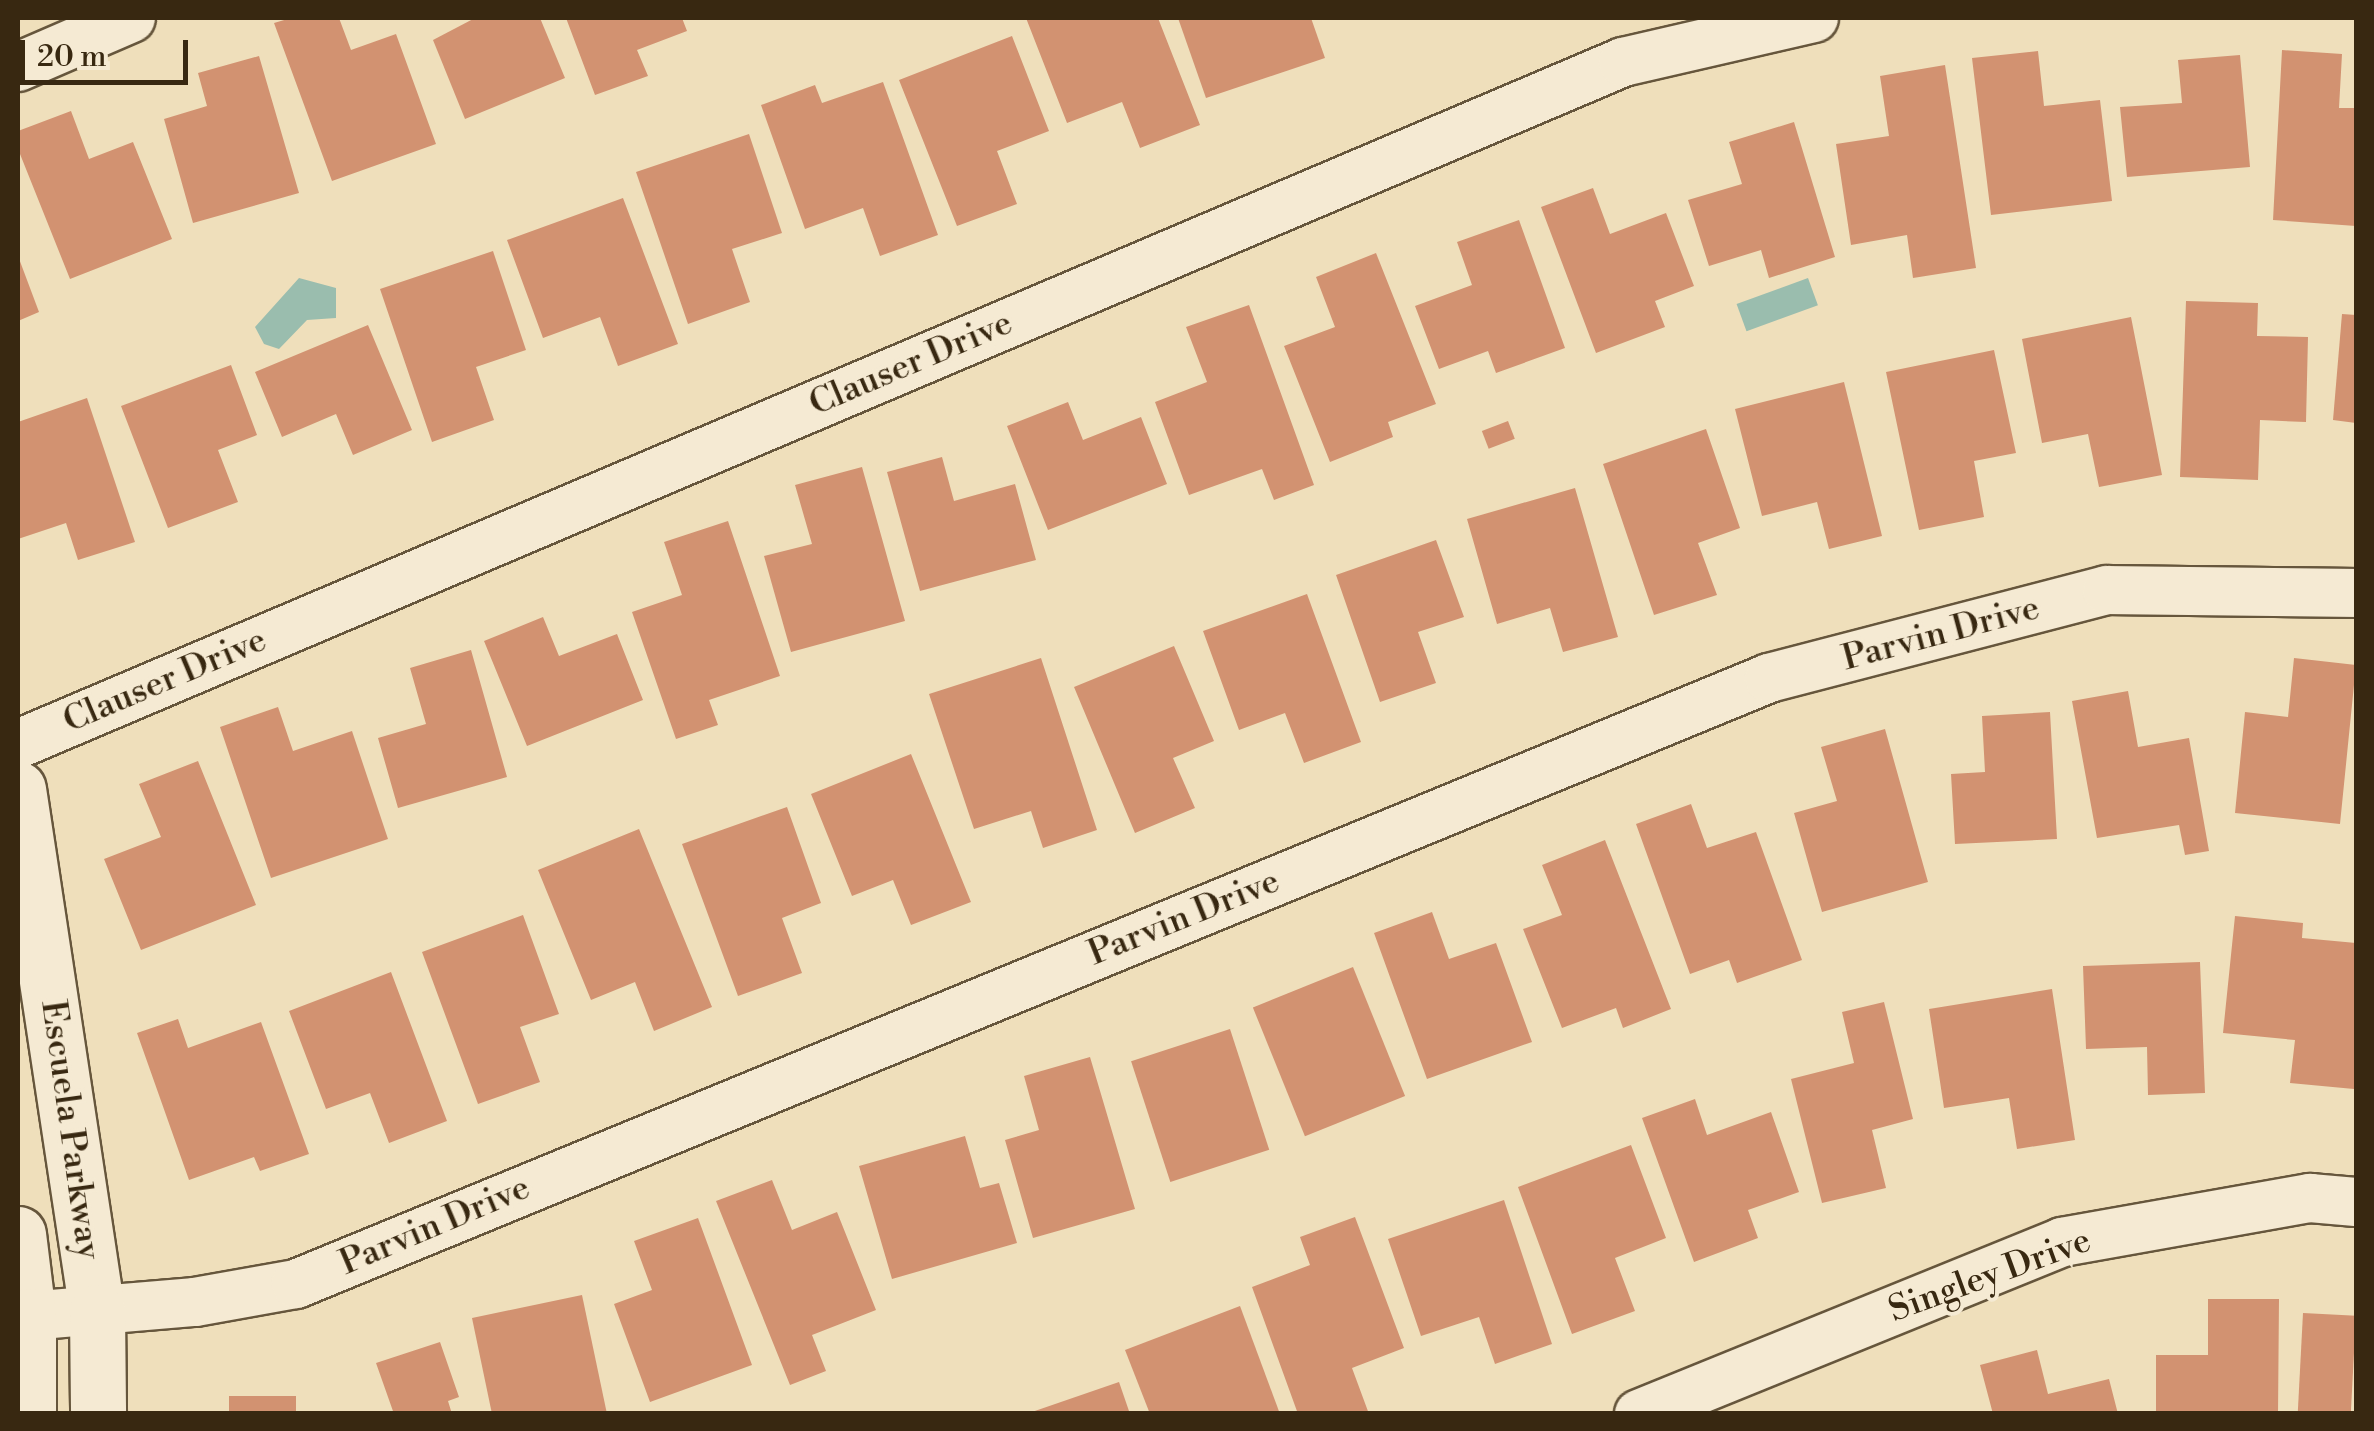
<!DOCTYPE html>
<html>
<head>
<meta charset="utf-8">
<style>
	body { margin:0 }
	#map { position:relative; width:2374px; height:1431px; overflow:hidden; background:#efdfbb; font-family:"Libre Bodoni",serif }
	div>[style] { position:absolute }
	.water>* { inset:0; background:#9abdae; transform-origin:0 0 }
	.building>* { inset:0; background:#d29271; transform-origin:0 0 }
	.roads { filter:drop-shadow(2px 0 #66563c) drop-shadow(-2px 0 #66563c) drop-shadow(0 2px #66563c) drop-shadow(0 -2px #66563c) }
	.minor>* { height:48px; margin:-24px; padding:0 24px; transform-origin:24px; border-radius:24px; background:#f5ead3 }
	.tertiary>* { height:55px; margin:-27.5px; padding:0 27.5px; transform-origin:27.5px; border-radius:27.5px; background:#f5ead3 }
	span { translate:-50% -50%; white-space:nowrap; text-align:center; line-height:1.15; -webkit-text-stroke:8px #f5ead3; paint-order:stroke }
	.street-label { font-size:35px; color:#382811 }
	.frame { position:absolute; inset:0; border:20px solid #382811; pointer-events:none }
	.scale { position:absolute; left:20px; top:40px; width:168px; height:45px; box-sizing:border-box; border:5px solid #382811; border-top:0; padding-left:12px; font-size:30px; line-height:35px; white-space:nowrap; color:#382811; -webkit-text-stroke:8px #f5ead3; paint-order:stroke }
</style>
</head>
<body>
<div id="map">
	<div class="water">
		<div style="clip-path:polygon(299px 278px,336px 288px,336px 318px,307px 320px,279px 349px,264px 344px,255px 327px)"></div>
		<div style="left:1808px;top:278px;width:29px;height:76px;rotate:70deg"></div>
	</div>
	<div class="building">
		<div style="clip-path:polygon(291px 18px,339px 18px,351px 50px,396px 34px,436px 144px,332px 181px,274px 23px)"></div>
		<div style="clip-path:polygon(475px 18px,540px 18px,565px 78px,465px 119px,433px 40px)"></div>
		<div style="clip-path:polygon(566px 18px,682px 18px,687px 31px,637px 50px,648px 76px,595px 95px)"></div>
		<div style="clip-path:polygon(1026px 18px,1158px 18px,1200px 125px,1140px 148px,1122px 102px,1067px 123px)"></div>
		<div style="clip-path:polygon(1178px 18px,1311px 18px,1325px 58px,1206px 98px)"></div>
		<div style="clip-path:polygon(1012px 36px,1049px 131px,997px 151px,1017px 204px,957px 226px,899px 80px)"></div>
		<div style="clip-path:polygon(2282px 50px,2342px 54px,2339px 108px,2356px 108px,2356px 226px,2273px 220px)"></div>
		<div style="clip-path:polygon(2038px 51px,2044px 106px,2100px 100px,2112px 201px,1991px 215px,1972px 58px)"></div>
		<div style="clip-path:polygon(2240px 55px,2250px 167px,2127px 177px,2120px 107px,2182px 103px,2178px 60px)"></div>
		<div style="clip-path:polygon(259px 56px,299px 193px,193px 223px,164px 119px,207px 106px,198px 73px)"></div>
		<div style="clip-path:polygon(1945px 65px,1976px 268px,1913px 278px,1907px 235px,1851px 245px,1836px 144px,1889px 136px,1880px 76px)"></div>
		<div style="clip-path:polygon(883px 82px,938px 235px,880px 256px,863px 208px,805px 229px,761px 105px,815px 85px,822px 103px)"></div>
		<div style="clip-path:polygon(71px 111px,89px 159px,133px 142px,172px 239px,70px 279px,18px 149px,18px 131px)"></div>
		<div style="clip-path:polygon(1794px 122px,1835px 257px,1769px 278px,1761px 250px,1709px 266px,1688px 200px,1742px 184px,1729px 142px)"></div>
		<div style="clip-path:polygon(749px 134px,782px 233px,732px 249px,750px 302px,688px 324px,636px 172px)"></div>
		<div style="clip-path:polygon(1593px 188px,1610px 234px,1666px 213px,1694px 286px,1655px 301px,1665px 327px,1596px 353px,1541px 207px)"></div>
		<div style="clip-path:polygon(623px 198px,678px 344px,618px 366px,600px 317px,543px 338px,507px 240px)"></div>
		<div style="clip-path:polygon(1519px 220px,1565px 348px,1496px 373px,1488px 351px,1439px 369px,1415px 306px,1472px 285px,1457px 242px)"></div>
		<div style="clip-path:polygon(493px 251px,526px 350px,476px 367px,494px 420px,432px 442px,380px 289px)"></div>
		<div style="clip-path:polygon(1376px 253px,1436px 404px,1388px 422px,1393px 437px,1330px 462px,1284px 346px,1335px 327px,1316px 277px)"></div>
		<div style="clip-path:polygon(18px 256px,39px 312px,18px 321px)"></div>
		<div style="clip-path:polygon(2186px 301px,2258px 303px,2257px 336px,2308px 337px,2306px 422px,2260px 420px,2258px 480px,2180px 477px)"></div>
		<div style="clip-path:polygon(1249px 305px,1314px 485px,1274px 500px,1262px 469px,1189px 495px,1155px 402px,1207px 382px,1186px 327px)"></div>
		<div style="clip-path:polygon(2342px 314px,2356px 315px,2356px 423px,2333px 420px)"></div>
		<div style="clip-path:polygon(2131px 317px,2162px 475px,2099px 487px,2088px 434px,2042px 443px,2022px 339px)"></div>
		<div style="clip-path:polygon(368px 325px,412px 430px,353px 455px,336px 414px,282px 437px,255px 372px)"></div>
		<div style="clip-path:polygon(1994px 350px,2016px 453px,1974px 461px,1984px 517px,1919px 530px,1886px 372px)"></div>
		<div style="clip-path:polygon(231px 365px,257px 435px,218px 450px,238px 502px,168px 528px,121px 406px)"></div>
		<div style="clip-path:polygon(1844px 382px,1882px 536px,1829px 549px,1817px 502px,1762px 516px,1735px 409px)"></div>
		<div style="clip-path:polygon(87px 398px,135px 542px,78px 560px,66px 523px,18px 539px,18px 422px)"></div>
		<div style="clip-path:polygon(1068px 402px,1083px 440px,1141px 417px,1167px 484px,1048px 530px,1007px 426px)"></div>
		<div style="left:1508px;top:421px;width:19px;height:28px;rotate:69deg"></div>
		<div style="clip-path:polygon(1706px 429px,1740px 528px,1698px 543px,1717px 595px,1654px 615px,1603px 464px)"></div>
		<div style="clip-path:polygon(942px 457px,954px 501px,1015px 484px,1036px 560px,920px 591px,887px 472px)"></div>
		<div style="clip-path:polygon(862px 467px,905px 621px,791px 652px,764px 556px,812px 544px,795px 485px)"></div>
		<div style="clip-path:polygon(1575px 488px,1618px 637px,1563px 652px,1550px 608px,1497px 624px,1467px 519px)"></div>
		<div style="clip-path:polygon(728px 521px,780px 676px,709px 700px,718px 725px,676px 739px,632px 612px,682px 595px,664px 542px)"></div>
		<div style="clip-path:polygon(1436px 540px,1464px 617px,1418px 632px,1436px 683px,1380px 702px,1336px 575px)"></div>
		<div style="clip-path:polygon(1307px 594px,1361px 742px,1304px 763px,1285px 713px,1239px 730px,1203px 631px)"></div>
		<div style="clip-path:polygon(543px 617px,559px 656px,617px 634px,643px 700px,527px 746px,484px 641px)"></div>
		<div style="clip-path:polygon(1174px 646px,1214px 741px,1173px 758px,1195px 808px,1135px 833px,1074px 687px)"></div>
		<div style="clip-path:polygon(471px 650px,507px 777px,398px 808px,378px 738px,426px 724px,410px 668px)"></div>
		<div style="clip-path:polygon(1041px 658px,1097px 830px,1043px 848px,1031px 811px,974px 829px,929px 694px)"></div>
		<div style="clip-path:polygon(2294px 658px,2356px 665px,2340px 824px,2235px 813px,2245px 712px,2288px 717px)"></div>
		<div style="clip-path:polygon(2128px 691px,2138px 747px,2189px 738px,2209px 851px,2185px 855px,2179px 825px,2097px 838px,2072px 701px)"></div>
		<div style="clip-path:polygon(278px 707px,293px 751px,352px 731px,388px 839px,271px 878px,220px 727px)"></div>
		<div style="clip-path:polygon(2050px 712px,2057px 839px,1955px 844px,1951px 774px,1985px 772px,1982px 716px)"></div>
		<div style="clip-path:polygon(1885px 729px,1928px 882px,1822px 912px,1794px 813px,1837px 801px,1821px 747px)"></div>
		<div style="clip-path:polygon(911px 754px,971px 902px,911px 925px,893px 880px,852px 896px,811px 794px)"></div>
		<div style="clip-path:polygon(198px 761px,256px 905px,141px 950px,104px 859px,161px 837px,139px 784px)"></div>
		<div style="clip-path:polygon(1691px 804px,1707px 848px,1756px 832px,1802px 960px,1737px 983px,1729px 960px,1690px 974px,1636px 824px)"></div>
		<div style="clip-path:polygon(787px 807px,821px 903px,782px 918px,802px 973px,738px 996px,682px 844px)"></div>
		<div style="clip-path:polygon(639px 829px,712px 1007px,654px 1031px,635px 982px,591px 1000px,538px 870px)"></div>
		<div style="clip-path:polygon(1605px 840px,1671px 1009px,1623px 1028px,1616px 1008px,1562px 1028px,1523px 929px,1562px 915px,1542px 865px)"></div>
		<div style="clip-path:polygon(1432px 912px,1449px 959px,1496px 943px,1532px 1042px,1427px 1079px,1374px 933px)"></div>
		<div style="clip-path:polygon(523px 915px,559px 1014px,520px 1027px,540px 1082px,478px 1104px,422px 952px)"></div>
		<div style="clip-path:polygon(2235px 916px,2303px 923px,2302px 938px,2356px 943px,2354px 1089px,2290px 1083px,2295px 1040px,2223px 1033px)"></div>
		<div style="clip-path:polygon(2200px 962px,2205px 1093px,2148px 1095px,2147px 1047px,2086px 1049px,2083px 966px)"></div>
		<div style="left:1353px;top:967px;width:139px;height:108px;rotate:68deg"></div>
		<div style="clip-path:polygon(391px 972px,447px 1121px,389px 1143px,370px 1093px,326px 1109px,289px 1011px)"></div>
		<div style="clip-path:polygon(2052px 989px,2075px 1140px,2017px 1149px,2009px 1098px,1944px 1108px,1929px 1009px)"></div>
		<div style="clip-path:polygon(1884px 1002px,1913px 1119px,1872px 1130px,1886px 1188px,1822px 1203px,1791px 1079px,1854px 1063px,1842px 1012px)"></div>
		<div style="clip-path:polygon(178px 1019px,188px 1048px,261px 1022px,309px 1154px,260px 1171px,254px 1157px,189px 1180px,137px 1033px)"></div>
		<div style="left:1230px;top:1029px;width:127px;height:104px;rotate:72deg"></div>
		<div style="clip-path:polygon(1090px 1057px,1135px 1209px,1033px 1238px,1005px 1140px,1039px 1130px,1024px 1076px)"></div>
		<div style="clip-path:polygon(1695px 1099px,1707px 1135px,1771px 1112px,1799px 1192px,1748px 1210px,1758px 1238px,1694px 1262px,1642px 1118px)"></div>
		<div style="clip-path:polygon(965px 1136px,980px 1188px,999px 1183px,1017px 1243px,892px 1279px,859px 1166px)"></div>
		<div style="clip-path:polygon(1631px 1145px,1666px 1238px,1615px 1258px,1635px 1311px,1572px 1334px,1518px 1187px)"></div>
		<div style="clip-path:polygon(772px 1180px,792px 1230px,837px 1212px,876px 1310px,812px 1335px,826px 1371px,790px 1385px,716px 1201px)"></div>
		<div style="clip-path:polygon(1504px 1200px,1552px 1344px,1495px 1364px,1479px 1317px,1421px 1336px,1388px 1239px)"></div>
		<div style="clip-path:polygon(1355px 1217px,1404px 1348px,1352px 1368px,1369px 1414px,1298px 1414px,1252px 1287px,1310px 1265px,1300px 1237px)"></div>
		<div style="clip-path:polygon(698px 1218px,752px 1365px,650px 1402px,614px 1304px,652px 1290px,634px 1241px)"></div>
		<div style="clip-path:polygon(582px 1295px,607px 1414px,492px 1414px,472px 1318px)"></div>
		<div style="clip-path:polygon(2208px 1299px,2279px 1299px,2278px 1414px,2156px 1414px,2156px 1355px,2208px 1355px)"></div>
		<div style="clip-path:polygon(1240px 1306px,1280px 1414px,1150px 1414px,1125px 1350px)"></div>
		<div style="left:2303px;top:1313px;width:53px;height:101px;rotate:3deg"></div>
		<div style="clip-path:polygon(440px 1342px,459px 1397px,448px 1401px,452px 1414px,394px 1414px,376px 1363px)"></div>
		<div style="clip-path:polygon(2037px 1350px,2048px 1394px,2109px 1379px,2118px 1414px,1993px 1414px,1980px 1365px)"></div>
		<div style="clip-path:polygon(1119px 1382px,1130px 1414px,1029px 1414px,1029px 1413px)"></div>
		<div style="left:229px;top:1396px;width:67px;height:18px"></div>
	</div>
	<div class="roads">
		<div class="minor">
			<div style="left:18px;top:67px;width:123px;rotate:-23.4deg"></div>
			<div style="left:18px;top:744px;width:1744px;rotate:-23.02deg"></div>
			<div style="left:1623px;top:62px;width:196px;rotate:-13deg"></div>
			<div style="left:28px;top:1316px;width:168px;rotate:-4.8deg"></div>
			<div style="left:195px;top:1302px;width:103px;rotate:-10.1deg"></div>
			<div style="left:296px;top:1284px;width:1593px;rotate:-22.36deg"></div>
			<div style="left:1769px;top:678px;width:349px;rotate:-14.6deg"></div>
			<div style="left:2107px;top:590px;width:249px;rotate:0.7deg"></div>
			<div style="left:1639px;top:1414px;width:457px;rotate:-22.1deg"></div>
			<div style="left:2062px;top:1242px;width:252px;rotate:-10.1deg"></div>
			<div style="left:2310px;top:1198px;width:46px;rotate:5deg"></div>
		</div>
		<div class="tertiary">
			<div style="left:18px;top:789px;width:529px;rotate:81.41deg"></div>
			<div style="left:97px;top:1312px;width:102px;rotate:89.4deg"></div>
			<div style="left:18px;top:1234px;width:83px;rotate:83deg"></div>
			<div style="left:28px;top:1316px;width:98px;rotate:90deg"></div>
		</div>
	</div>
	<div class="street-label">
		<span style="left:911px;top:364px;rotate:-23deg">Clauser Drive</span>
		<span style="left:1941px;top:634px;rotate:-15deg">Parvin Drive</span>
		<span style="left:165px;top:681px;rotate:-23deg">Clauser Drive</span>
		<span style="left:1184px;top:918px;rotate:-22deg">Parvin Drive</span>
		<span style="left:70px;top:1130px;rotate:82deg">Escuela Parkway</span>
		<span style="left:435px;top:1226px;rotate:-23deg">Parvin Drive</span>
		<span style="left:1990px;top:1276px;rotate:-20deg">Singley Drive</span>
	</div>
	<div class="frame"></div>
	<div class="scale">20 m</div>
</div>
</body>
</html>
